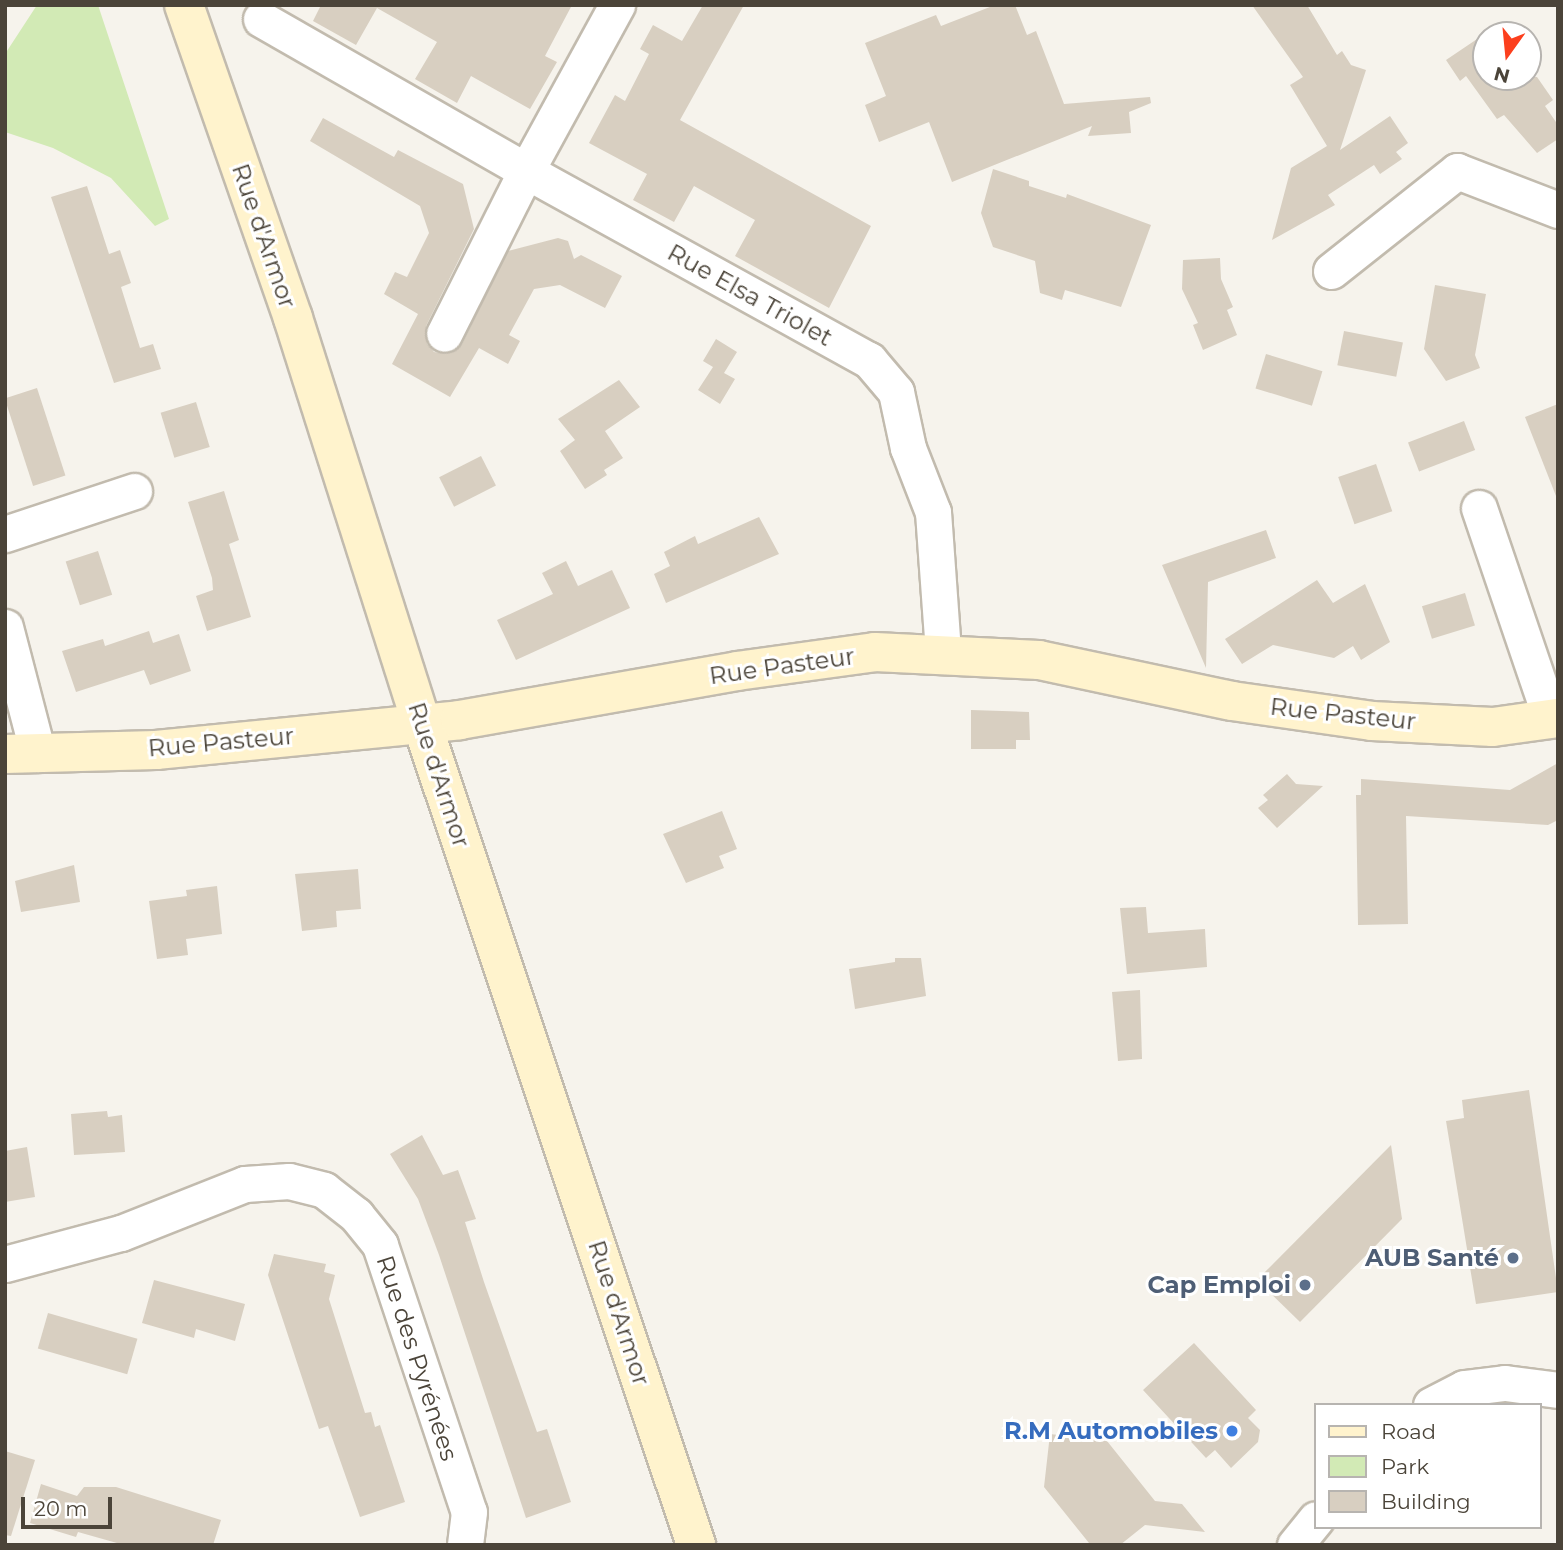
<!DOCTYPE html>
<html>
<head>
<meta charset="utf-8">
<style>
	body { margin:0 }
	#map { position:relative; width:1563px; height:1550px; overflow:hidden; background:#f6f3ec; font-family:Montserrat,sans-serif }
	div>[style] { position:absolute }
	.green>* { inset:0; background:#d2eab5 }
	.building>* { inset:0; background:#d8cfc1; transform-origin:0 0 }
	.roads { filter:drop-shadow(2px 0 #c2bbae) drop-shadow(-2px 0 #c2bbae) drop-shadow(0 2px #c2bbae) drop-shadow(0 -2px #c2bbae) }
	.street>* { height:35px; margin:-17.5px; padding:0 17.5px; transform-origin:17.5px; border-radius:17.5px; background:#fff }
	.secondary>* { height:38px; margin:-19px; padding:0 19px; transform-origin:19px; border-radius:19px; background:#fff3cd }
	.dots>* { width:19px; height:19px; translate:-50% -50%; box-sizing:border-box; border:4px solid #fff; border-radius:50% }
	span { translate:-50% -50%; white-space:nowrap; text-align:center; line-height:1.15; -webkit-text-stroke:6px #fff; paint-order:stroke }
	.street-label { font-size:24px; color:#4b4439 }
	.service-label { font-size:24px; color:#4e5e75; font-weight:700 }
	.right { translate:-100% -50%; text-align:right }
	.shop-label { font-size:24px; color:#366cbe; font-weight:700 }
	.frame { position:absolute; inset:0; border:7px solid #4b4439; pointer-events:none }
	.legend { position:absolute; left:1314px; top:1403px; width:228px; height:126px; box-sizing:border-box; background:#fff; border:2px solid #b7b4b0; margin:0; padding:9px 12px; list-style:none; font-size:21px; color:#4b4439 }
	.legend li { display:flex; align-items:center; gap:14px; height:35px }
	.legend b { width:35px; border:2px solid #b7b4b0 }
	.north { position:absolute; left:1472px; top:21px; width:70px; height:70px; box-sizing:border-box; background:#fff; border:2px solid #b7b4b0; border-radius:50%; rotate:195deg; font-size:19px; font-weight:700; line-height:28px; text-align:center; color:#4b4439 }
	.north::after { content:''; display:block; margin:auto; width:24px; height:32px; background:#fc3f1d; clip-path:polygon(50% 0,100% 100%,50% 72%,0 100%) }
	.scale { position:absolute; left:21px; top:1497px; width:91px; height:32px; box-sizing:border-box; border:4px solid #4b4439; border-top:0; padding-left:9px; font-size:21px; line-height:24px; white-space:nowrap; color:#4b4439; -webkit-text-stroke:5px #fff; paint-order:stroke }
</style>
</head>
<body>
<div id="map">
	<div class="green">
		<div style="clip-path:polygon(37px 5px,98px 5px,169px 219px,155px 226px,111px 178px,53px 148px,5px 132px,5px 54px)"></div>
	</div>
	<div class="building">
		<div style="clip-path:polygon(321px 5px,572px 5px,545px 56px,557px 62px,530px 109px,471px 76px,457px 103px,415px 79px,437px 42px,377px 8px,356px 45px,313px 21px)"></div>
		<div style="clip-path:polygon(703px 5px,744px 5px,680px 120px,871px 226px,829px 308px,735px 256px,755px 220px,694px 186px,674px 222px,633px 200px,647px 174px,589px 143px,615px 95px,625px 101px,649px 54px,640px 49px,653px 25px,682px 41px)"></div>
		<div style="clip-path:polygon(995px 5px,1015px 5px,1027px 35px,1036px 31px,1064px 104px,1150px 97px,1151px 103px,1129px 112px,1131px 133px,1088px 136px,1092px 126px,952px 182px,929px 122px,879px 142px,865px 105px,886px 96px,865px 43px,936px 15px,941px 26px)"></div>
		<div style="clip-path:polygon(1252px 5px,1307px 5px,1337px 55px,1342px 51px,1351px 65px,1366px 70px,1340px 150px,1390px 116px,1408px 143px,1396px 152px,1402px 159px,1380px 174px,1374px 165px,1328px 195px,1335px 205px,1272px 240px,1291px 168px,1327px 146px,1290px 85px,1303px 77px)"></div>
		<div style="clip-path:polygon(1486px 33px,1486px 77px,1537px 77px,1553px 100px,1545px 106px,1558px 125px,1558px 139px,1537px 153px,1504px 115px,1497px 119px,1466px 76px,1460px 81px,1446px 60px)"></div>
		<div style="clip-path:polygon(323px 118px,394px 157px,398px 150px,463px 184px,474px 229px,426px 326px,427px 344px,434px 352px,446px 354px,462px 344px,508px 251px,558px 238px,568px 241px,574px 259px,581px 255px,622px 276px,605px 308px,560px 285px,534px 289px,509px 335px,520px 341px,508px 364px,479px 348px,450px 397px,392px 364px,418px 314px,384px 294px,395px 272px,407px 277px,429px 233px,420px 206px,310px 141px)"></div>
		<div style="clip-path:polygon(993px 169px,1029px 181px,1029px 186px,1066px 198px,1067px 194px,1151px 225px,1121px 307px,1065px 290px,1062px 300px,1040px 293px,1035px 261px,993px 247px,981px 213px)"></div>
		<div style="clip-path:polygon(87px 186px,109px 254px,120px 250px,131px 283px,121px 287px,140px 348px,153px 344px,161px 369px,114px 383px,51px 197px)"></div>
		<div style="clip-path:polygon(1220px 258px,1221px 279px,1233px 307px,1227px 310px,1237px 335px,1203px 350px,1193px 325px,1198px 323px,1182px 289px,1183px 260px)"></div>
		<div style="clip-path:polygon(1435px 285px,1486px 294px,1475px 355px,1480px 368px,1446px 381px,1424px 349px)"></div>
		<div style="left:1344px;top:331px;width:60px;height:35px;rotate:11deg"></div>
		<div style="clip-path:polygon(716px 339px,737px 352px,724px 373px,735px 379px,720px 404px,698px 390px,713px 367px,703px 361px)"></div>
		<div style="left:1266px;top:354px;width:59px;height:36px;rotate:17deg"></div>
		<div style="clip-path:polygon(619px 380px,640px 407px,605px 431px,623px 458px,604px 470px,607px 475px,585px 489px,560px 451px,575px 440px,558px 419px)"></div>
		<div style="left:37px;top:388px;width:92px;height:34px;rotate:72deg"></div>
		<div style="left:196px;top:402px;width:47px;height:37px;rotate:73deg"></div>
		<div style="clip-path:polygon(1558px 404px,1558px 496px,1556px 496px,1525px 417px)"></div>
		<div style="left:1464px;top:421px;width:31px;height:60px;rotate:69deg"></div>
		<div style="left:481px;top:456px;width:33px;height:47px;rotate:63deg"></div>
		<div style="left:1376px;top:464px;width:50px;height:40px;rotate:71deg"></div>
		<div style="clip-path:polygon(224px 491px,239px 540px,229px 544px,251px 617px,207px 631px,196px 596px,213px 590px,212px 578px,188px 502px)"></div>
		<div style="clip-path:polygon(759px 517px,779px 554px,666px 603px,654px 574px,670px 566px,664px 552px,695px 536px,698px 544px)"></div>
		<div style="clip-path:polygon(1266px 530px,1276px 558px,1208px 582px,1206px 668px,1162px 565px)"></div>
		<div style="left:98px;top:551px;width:46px;height:34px;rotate:72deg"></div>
		<div style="clip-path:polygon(566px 561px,578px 586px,612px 570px,630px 608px,516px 660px,497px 620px,553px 594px,542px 573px)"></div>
		<div style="clip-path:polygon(1317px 580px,1333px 603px,1365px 584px,1390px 642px,1361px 660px,1353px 646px,1334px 658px,1273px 645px,1242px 664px,1225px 639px)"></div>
		<div style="left:1465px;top:593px;width:34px;height:45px;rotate:73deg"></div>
		<div style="clip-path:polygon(149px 631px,153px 643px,179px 634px,191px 671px,150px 685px,144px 670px,76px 692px,62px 651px,103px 639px,105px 646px)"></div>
		<div style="clip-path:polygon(971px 710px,1029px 712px,1030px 740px,1016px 740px,1016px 749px,971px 749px)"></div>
		<div style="clip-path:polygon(1558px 763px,1558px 820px,1548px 825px,1406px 816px,1408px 924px,1358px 925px,1356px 795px,1361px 795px,1361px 779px,1510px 790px)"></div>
		<div style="clip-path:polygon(1287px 774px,1296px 784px,1323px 786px,1277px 828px,1258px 808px,1268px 800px,1263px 795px)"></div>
		<div style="clip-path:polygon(722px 811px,737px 849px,719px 856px,724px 868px,686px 883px,663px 834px)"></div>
		<div style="clip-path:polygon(74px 865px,80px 902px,21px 912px,15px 881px)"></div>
		<div style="clip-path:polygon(358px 869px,361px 909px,336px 911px,337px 927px,302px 931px,295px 874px)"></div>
		<div style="clip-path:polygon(217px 886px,222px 934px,186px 939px,188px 955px,157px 959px,149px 901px,187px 896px,186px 890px)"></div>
		<div style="clip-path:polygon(1146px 907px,1148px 933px,1205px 929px,1207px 967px,1127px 974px,1120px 908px)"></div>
		<div style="clip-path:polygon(895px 958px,921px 958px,926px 996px,855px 1009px,849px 969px,895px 962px)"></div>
		<div style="clip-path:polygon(1140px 990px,1142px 1059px,1118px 1061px,1112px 992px)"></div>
		<div style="clip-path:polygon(1529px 1090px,1558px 1292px,1476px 1304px,1446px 1121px,1464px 1118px,1462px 1100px)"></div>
		<div style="clip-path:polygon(107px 1111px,108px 1117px,122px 1115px,125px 1152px,74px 1155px,71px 1114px)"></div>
		<div style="clip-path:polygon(422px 1135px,443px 1175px,458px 1170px,476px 1219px,465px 1222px,484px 1282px,537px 1432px,547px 1429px,571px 1502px,526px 1518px,439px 1255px,418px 1199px,390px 1154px)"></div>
		<div style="clip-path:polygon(1391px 1145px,1402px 1219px,1300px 1322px,1257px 1280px)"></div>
		<div style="clip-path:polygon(27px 1147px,35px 1197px,5px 1202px,5px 1151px)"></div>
		<div style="clip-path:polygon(274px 1254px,326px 1264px,324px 1272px,335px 1275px,329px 1299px,365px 1413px,371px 1412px,375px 1427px,380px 1425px,405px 1502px,360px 1517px,328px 1426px,319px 1429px,268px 1275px)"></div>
		<div style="clip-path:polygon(154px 1280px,245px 1304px,235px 1341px,196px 1329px,194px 1338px,142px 1323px)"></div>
		<div style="left:48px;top:1313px;width:93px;height:37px;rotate:16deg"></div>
		<div style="clip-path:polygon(1194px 1343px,1256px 1410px,1248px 1418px,1260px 1430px,1258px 1442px,1231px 1468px,1215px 1450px,1206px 1458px,1143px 1390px)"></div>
		<div style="clip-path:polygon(1050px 1434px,1107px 1441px,1155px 1501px,1182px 1504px,1205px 1532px,1145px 1525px,1120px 1545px,1089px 1543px,1044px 1487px)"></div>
		<div style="clip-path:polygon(5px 1451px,35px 1460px,11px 1536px,5px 1535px)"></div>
		<div style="clip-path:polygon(41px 1484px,77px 1496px,84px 1487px,116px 1487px,221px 1520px,213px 1545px,124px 1545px,78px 1532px,76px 1537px,30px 1523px)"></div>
	</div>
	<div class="roads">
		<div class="street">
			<div style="left:617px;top:5px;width:189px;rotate:118.7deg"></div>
			<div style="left:526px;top:171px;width:392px;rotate:28.9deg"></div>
			<div style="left:869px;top:360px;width:42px;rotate:49.8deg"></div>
			<div style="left:896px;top:392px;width:57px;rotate:77.9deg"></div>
			<div style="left:908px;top:448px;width:69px;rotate:68.7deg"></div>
			<div style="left:933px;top:512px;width:140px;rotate:85.9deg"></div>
			<div style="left:261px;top:19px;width:305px;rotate:29.8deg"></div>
			<div style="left:526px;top:171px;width:182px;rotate:116.7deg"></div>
			<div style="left:1331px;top:271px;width:161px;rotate:-38.4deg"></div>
			<div style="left:1457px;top:171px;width:108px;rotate:21.1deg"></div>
			<div style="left:1479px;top:508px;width:223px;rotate:71.2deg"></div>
			<div style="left:5px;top:534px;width:136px;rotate:-18.4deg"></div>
			<div style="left:5px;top:627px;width:131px;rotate:75.4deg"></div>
			<div style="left:5px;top:1264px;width:120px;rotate:-15deg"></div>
			<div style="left:121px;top:1233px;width:133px;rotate:-21.6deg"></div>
			<div style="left:245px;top:1184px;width:44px;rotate:-3.9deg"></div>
			<div style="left:289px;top:1181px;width:36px;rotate:14deg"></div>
			<div style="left:324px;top:1190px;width:41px;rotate:38deg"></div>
			<div style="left:356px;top:1215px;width:38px;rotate:51deg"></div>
			<div style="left:380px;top:1245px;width:281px;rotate:71.6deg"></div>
			<div style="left:469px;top:1512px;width:33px;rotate:97deg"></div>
			<div style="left:1431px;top:1405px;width:37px;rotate:-27deg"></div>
			<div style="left:1464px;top:1388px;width:41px;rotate:-7deg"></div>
			<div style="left:1505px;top:1383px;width:53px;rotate:7.5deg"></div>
			<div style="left:1295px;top:1545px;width:33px;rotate:-51deg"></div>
		</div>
		<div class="secondary">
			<div style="left:184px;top:5px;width:331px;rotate:70.8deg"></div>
			<div style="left:293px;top:318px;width:426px;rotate:72.4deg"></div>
			<div style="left:422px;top:724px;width:866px;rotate:71.54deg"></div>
			<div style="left:5px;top:754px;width:151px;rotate:-1.5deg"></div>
			<div style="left:156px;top:750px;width:305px;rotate:-5.6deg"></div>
			<div style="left:460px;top:720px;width:281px;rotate:-10deg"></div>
			<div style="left:737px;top:671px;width:139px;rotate:-7.8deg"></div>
			<div style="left:875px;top:652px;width:164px;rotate:2.8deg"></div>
			<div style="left:1039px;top:660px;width:197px;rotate:12deg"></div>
			<div style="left:1232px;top:701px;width:141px;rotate:8.1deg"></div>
			<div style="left:1372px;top:721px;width:121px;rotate:2.8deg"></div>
			<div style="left:1493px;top:727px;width:66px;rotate:-7.9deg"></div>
		</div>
	</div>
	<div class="dots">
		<div style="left:1513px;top:1258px;background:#5c6f8a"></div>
		<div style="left:1305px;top:1285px;background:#5c6f8a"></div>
		<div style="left:1232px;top:1431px;background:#3f7fe0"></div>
	</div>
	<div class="street-label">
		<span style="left:264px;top:236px;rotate:71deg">Rue d'Armor</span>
		<span style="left:750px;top:295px;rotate:29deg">Rue Elsa Triolet</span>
		<span style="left:782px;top:666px;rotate:-8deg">Rue Pasteur</span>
		<span style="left:1343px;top:714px;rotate:6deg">Rue Pasteur</span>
		<span style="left:221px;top:742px;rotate:-5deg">Rue Pasteur</span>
		<span style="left:439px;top:775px;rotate:72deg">Rue d'Armor</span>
		<span style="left:619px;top:1313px;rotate:72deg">Rue d'Armor</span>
		<span style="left:417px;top:1358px;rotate:72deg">Rue des Pyrénées</span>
	</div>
	<div class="service-label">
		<span class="right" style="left:1499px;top:1258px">AUB Santé</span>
		<span class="right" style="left:1291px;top:1285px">Cap Emploi</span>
	</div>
	<div class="shop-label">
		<span class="right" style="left:1218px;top:1431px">R.M Automobiles</span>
	</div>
	<div class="frame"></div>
	<ul class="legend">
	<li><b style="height:9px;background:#fff3cd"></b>Road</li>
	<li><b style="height:19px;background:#d2eab5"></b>Park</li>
	<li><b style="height:19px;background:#d8cfc1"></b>Building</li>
	</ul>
	<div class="north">N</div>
	<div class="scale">20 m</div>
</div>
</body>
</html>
